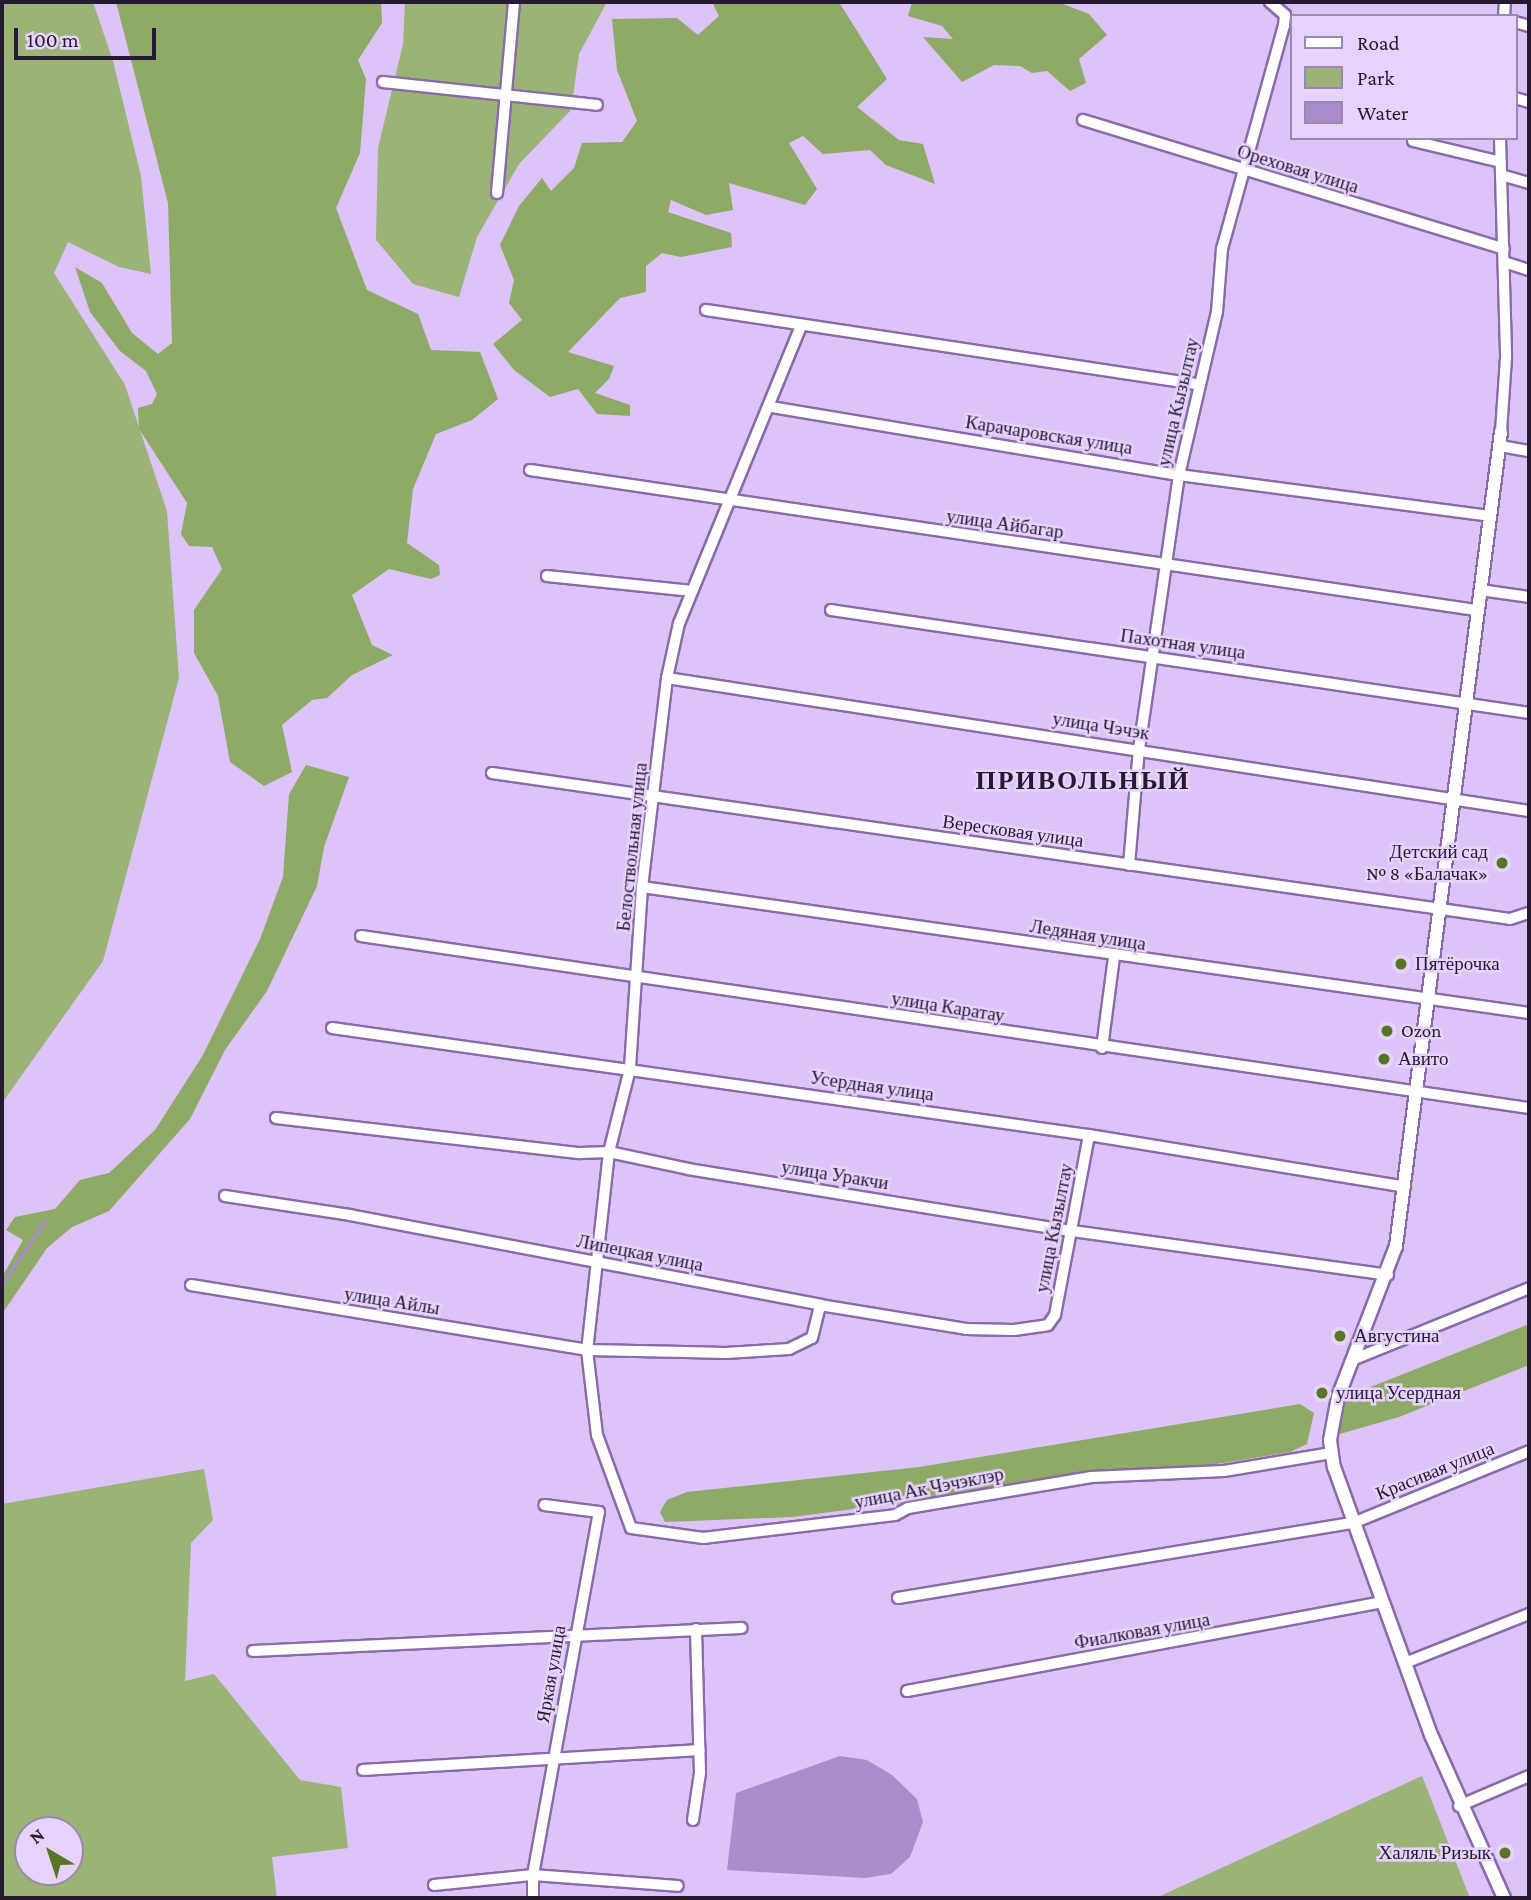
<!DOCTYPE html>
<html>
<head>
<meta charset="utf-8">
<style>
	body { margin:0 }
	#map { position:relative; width:1531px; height:1900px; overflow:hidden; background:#dcc3f8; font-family:"Crimson Pro",serif }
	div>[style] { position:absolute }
	.green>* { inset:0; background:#9bb376 }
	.forest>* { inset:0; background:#8fa967 }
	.water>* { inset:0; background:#ab8dcb }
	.stream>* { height:2.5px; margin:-1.25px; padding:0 1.25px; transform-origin:1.25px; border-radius:1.25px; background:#ab8dcb }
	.roads { filter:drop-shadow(2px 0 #8a6ba9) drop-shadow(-2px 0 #8a6ba9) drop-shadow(0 2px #8a6ba9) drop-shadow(0 -2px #8a6ba9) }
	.minor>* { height:10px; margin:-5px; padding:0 5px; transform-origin:5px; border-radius:5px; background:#fff }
	.tertiary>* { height:12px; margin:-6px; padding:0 6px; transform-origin:6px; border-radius:6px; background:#fff }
	.dots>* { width:19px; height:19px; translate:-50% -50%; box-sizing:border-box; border:4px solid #e6d3fc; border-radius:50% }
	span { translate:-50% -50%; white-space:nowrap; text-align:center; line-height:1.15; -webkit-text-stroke:5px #e6d3fc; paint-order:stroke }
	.street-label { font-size:19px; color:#261a33 }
	.poi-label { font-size:19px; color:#261a33 }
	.right { translate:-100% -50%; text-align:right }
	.left { translate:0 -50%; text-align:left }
	.district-label { font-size:26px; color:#261a33; font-weight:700; letter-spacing:2px }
	.frame { position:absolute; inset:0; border:4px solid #261a33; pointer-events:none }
	.legend { position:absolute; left:1290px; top:14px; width:228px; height:126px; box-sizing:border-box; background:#e6d3fc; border:2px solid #9989ac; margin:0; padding:9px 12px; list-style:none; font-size:21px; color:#261a33 }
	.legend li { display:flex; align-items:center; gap:14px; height:35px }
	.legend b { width:35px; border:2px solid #9989ac }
	.north { position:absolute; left:14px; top:1816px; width:70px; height:70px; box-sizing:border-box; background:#e6d3fc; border:2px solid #9989ac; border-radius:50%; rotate:321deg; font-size:19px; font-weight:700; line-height:28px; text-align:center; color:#261a33 }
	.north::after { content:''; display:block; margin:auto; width:24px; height:32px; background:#597427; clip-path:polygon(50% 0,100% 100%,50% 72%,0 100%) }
	.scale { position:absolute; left:14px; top:28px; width:142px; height:32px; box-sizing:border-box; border:4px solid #261a33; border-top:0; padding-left:9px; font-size:21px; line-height:24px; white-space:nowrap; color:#261a33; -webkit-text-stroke:5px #e6d3fc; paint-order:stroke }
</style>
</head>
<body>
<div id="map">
	<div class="green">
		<div style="clip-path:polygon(2px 2px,93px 2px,113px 61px,141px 176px,151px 274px,119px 267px,68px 242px,54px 273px,125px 385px,167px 511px,179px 678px,103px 961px,2px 1103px)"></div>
		<div style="clip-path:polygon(405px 2px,607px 2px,579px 54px,571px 110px,519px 164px,477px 237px,459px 297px,413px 284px,376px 240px,378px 148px,403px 44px)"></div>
		<div style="clip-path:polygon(evenodd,204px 1469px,213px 1520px,191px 1543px,185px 1681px,214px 1674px,300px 1780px,341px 1787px,348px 1848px,272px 1857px,277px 1898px,2px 1898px,2px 1504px,204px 1469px,28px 1830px,70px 1830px,70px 1872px,28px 1872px,28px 1830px)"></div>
		<div style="clip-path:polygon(1422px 1776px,1470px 1898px,1156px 1898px)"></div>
	</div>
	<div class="forest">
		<div style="clip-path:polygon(116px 2px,381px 2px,382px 23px,358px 60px,366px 79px,360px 153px,336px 208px,367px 290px,418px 314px,431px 350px,480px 352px,498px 399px,472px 420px,436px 434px,413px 489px,407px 543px,439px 565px,440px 575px,431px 579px,389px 569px,352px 595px,372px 645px,393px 655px,352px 675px,327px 698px,312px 700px,282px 725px,292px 772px,264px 786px,230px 762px,218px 696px,194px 653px,194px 610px,222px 569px,212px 547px,189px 546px,181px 534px,187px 503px,139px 429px,138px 408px,152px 404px,157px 394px,146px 371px,120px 351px,90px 312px,75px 267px,102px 283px,132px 333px,158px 354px,172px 343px,168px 203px)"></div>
		<div style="clip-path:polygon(712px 2px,839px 2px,887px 79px,857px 107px,899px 140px,923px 144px,935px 184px,886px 165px,870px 150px,823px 154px,803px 136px,789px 143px,817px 189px,805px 205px,729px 183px,733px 210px,706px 215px,671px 200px,668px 212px,731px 233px,732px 247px,681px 257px,662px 253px,646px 266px,646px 292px,620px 298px,568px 352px,614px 366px,609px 379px,595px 393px,630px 405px,630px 416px,597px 414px,578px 389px,550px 397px,514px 370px,493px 344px,522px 320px,509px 303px,514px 280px,500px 245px,519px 206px,542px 178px,551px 191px,574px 168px,582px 143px,622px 142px,637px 121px,617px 70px,612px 19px,677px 18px,698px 35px,719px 16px)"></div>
		<div style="clip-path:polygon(912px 2px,1058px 2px,1089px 14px,1107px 35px,1079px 59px,1086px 83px,1070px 91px,1047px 71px,1032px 73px,1020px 66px,994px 65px,962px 82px,923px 37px,953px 39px,942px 26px,908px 16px)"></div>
		<div style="clip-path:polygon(306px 765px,349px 777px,324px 847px,317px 886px,267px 991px,225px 1050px,190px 1119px,109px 1211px,72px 1227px,47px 1248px,2px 1314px,2px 1277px,23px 1240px,6px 1230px,15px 1217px,55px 1209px,80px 1180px,109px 1173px,155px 1130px,203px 1055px,260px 939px,283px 877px,289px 794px)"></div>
		<div style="clip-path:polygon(1529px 1324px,1529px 1365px,1399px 1417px,1336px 1435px,1343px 1398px)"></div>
		<div style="clip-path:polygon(1300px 1404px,1314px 1413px,1307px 1444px,1290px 1452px,1174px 1471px,1066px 1474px,962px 1495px,792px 1517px,665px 1522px,660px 1512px,667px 1500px,687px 1492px,919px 1467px)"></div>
	</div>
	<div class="water">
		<div style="clip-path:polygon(840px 1756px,867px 1760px,892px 1775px,917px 1799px,923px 1822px,910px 1857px,891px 1874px,865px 1878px,727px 1870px,736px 1793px)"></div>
	</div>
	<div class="stream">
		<div style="left:2px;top:1284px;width:76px;rotate:-55.7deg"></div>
	</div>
	<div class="roads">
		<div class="minor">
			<div style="left:1504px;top:16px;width:14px;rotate:-86deg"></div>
			<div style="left:1515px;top:22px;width:15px;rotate:16deg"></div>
			<div style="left:383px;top:82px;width:215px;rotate:6.1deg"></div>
			<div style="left:1515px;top:98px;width:15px;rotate:16deg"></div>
			<div style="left:1083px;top:120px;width:440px;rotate:17deg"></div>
			<div style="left:1500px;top:138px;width:220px;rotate:88.4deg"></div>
			<div style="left:1506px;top:358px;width:74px;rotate:93.9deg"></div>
			<div style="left:1413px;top:141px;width:90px;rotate:13.4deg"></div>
			<div style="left:1501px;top:175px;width:29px;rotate:16deg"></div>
			<div style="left:497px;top:193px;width:192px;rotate:-84.9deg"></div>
			<div style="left:1504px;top:262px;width:26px;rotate:18deg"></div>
			<div style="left:706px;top:310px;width:497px;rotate:8.6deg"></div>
			<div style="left:801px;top:326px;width:321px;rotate:112.3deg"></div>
			<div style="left:679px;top:623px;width:56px;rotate:102.3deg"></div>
			<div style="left:667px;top:678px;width:210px;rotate:96.8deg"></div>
			<div style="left:642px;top:887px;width:182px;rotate:93.8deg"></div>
			<div style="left:630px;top:1069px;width:86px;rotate:104.2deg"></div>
			<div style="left:609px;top:1152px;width:199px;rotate:96.3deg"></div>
			<div style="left:587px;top:1350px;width:86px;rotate:83.3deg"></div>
			<div style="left:597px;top:1435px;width:99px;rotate:69.9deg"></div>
			<div style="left:631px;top:1528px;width:73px;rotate:7.9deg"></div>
			<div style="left:703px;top:1538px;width:193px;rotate:-6.8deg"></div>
			<div style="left:895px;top:1515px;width:15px;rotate:-28deg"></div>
			<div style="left:908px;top:1508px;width:186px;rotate:-9.6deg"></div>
			<div style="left:1091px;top:1477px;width:133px;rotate:-2.6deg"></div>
			<div style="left:1224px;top:1471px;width:109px;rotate:-9.5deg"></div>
			<div style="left:771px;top:407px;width:414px;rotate:9.5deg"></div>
			<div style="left:1179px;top:475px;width:313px;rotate:7.5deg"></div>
			<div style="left:1500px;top:446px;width:29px;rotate:10deg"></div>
			<div style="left:530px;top:470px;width:956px;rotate:8.42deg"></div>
			<div style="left:547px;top:576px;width:146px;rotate:5.9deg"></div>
			<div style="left:1480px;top:590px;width:49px;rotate:8.1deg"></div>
			<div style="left:831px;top:610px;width:706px;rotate:8.39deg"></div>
			<div style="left:667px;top:678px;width:872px;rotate:8.77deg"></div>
			<div style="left:492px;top:773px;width:1028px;rotate:8.16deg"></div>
			<div style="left:1510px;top:919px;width:20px;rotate:-18deg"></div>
			<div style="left:1129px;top:865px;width:116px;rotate:-85.1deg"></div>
			<div style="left:1139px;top:749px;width:277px;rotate:-81.7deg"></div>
			<div style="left:1179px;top:475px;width:167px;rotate:-76.9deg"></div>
			<div style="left:1217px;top:312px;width:63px;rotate:-85.5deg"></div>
			<div style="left:1222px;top:249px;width:231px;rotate:-74.5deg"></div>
			<div style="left:1284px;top:26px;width:11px;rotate:-85deg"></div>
			<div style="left:1285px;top:15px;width:20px;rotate:-139deg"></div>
			<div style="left:642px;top:887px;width:896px;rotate:8.08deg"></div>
			<div style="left:361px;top:936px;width:1181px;rotate:8.38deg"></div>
			<div style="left:332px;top:1028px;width:765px;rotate:8.05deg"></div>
			<div style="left:1089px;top:1135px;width:320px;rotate:9.3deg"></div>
			<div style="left:1102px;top:1048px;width:92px;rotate:-82.5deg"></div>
			<div style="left:276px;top:1118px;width:306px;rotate:6.6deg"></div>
			<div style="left:580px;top:1153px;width:29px;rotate:-2deg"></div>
			<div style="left:609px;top:1152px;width:81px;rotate:12.1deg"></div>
			<div style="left:688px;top:1169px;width:389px;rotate:9.2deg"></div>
			<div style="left:1072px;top:1231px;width:319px;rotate:7.9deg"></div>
			<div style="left:225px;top:1196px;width:126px;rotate:8.6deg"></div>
			<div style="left:350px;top:1215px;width:479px;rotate:10.8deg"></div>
			<div style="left:820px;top:1305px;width:148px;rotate:9.3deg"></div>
			<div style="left:966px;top:1329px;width:48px;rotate:1.2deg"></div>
			<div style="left:1014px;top:1330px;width:34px;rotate:-8deg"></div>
			<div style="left:1048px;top:1325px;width:12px;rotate:-55deg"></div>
			<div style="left:1055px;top:1315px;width:183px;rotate:-79.3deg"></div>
			<div style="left:191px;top:1285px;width:401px;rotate:9.3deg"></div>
			<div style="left:587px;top:1350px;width:139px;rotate:1.2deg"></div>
			<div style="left:726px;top:1353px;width:63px;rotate:-3.6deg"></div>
			<div style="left:789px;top:1349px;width:25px;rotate:-26deg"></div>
			<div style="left:812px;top:1338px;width:34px;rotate:-76deg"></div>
			<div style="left:1352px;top:1360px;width:191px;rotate:-22.1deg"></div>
			<div style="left:898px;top:1598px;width:461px;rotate:-9.4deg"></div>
			<div style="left:1353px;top:1523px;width:190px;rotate:-22.2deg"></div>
			<div style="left:253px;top:1651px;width:489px;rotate:-2.7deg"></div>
			<div style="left:1405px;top:1663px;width:133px;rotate:-21.6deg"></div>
			<div style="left:907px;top:1691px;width:484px;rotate:-10.6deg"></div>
			<div style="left:363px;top:1770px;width:337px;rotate:-3.4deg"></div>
			<div style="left:1459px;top:1806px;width:76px;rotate:-23.2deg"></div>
			<div style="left:693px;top:1820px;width:48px;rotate:-81.5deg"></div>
			<div style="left:700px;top:1773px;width:144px;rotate:-91.6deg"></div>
			<div style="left:434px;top:1885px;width:100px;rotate:-5.8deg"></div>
			<div style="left:533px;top:1875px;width:145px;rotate:4.3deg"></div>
			<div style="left:533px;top:1898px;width:23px;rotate:-90deg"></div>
			<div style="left:533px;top:1875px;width:369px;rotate:-79.7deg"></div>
			<div style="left:599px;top:1512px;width:55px;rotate:-172.7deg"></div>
		</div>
		<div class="tertiary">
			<div style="left:1501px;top:432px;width:821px;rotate:97.35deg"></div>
			<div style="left:1396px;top:1246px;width:162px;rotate:111deg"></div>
			<div style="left:1338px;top:1397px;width:44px;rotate:100.5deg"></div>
			<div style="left:1330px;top:1440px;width:27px;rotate:82deg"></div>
			<div style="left:1334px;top:1467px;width:287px;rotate:70.1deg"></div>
			<div style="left:1432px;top:1737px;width:176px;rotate:65.9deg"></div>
		</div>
	</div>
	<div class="dots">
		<div style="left:1502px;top:863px;background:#597427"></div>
		<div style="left:1401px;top:964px;background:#597427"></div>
		<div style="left:1387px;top:1031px;background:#597427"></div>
		<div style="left:1384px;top:1059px;background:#597427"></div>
		<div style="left:1340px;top:1336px;background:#597427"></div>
		<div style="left:1322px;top:1393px;background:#597427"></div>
		<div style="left:1505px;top:1853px;background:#597427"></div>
	</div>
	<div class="street-label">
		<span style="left:1298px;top:169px;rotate:17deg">Ореховая улица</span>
		<span style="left:1178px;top:402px;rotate:-77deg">улица Кызылтау</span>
		<span style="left:1049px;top:435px;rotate:9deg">Карачаровская улица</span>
		<span style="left:1005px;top:524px;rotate:8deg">улица Айбагар</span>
		<span style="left:1183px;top:644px;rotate:8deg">Пахотная улица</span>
		<span style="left:1101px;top:726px;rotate:9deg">улица Чэчэк</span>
		<span style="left:1013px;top:831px;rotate:8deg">Вересковая улица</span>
		<span style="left:632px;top:847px;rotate:-84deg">Белоствольная улица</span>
		<span style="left:1088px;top:935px;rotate:9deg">Ледяная улица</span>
		<span style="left:948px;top:1007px;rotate:9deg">улица Каратау</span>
		<span style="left:872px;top:1086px;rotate:8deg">Усердная улица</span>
		<span style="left:835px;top:1175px;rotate:9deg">улица Уракчи</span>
		<span style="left:1054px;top:1228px;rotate:-79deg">улица Кызылтау</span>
		<span style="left:640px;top:1253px;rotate:11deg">Липецкая улица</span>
		<span style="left:392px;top:1301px;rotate:9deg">улица Айлы</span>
		<span style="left:1435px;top:1471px;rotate:-22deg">Красивая улица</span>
		<span style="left:929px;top:1488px;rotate:-11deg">улица Ак Чэчэклэр</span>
		<span style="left:1142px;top:1631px;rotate:-10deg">Фиалковая улица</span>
		<span style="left:551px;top:1674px;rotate:-80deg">Яркая улица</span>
	</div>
	<div class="poi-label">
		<span class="right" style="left:1488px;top:863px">Детский сад<br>№ 8 «Балачак»</span>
		<span class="left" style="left:1415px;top:964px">Пятёрочка</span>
		<span class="left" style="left:1401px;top:1031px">Ozon</span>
		<span class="left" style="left:1398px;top:1059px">Авито</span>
		<span class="left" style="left:1354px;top:1336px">Августина</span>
		<span class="left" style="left:1336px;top:1393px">улица Усердная</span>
		<span class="right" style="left:1491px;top:1853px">Халяль Ризык</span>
	</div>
	<div class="district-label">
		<span style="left:1083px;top:781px">ПРИВОЛЬНЫЙ</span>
	</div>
	<div class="frame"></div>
	<ul class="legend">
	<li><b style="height:9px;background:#fff"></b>Road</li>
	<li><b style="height:19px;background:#9bb376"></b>Park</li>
	<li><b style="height:19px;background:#ab8dcb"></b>Water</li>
	</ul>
	<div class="north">N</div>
	<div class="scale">100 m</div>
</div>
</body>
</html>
